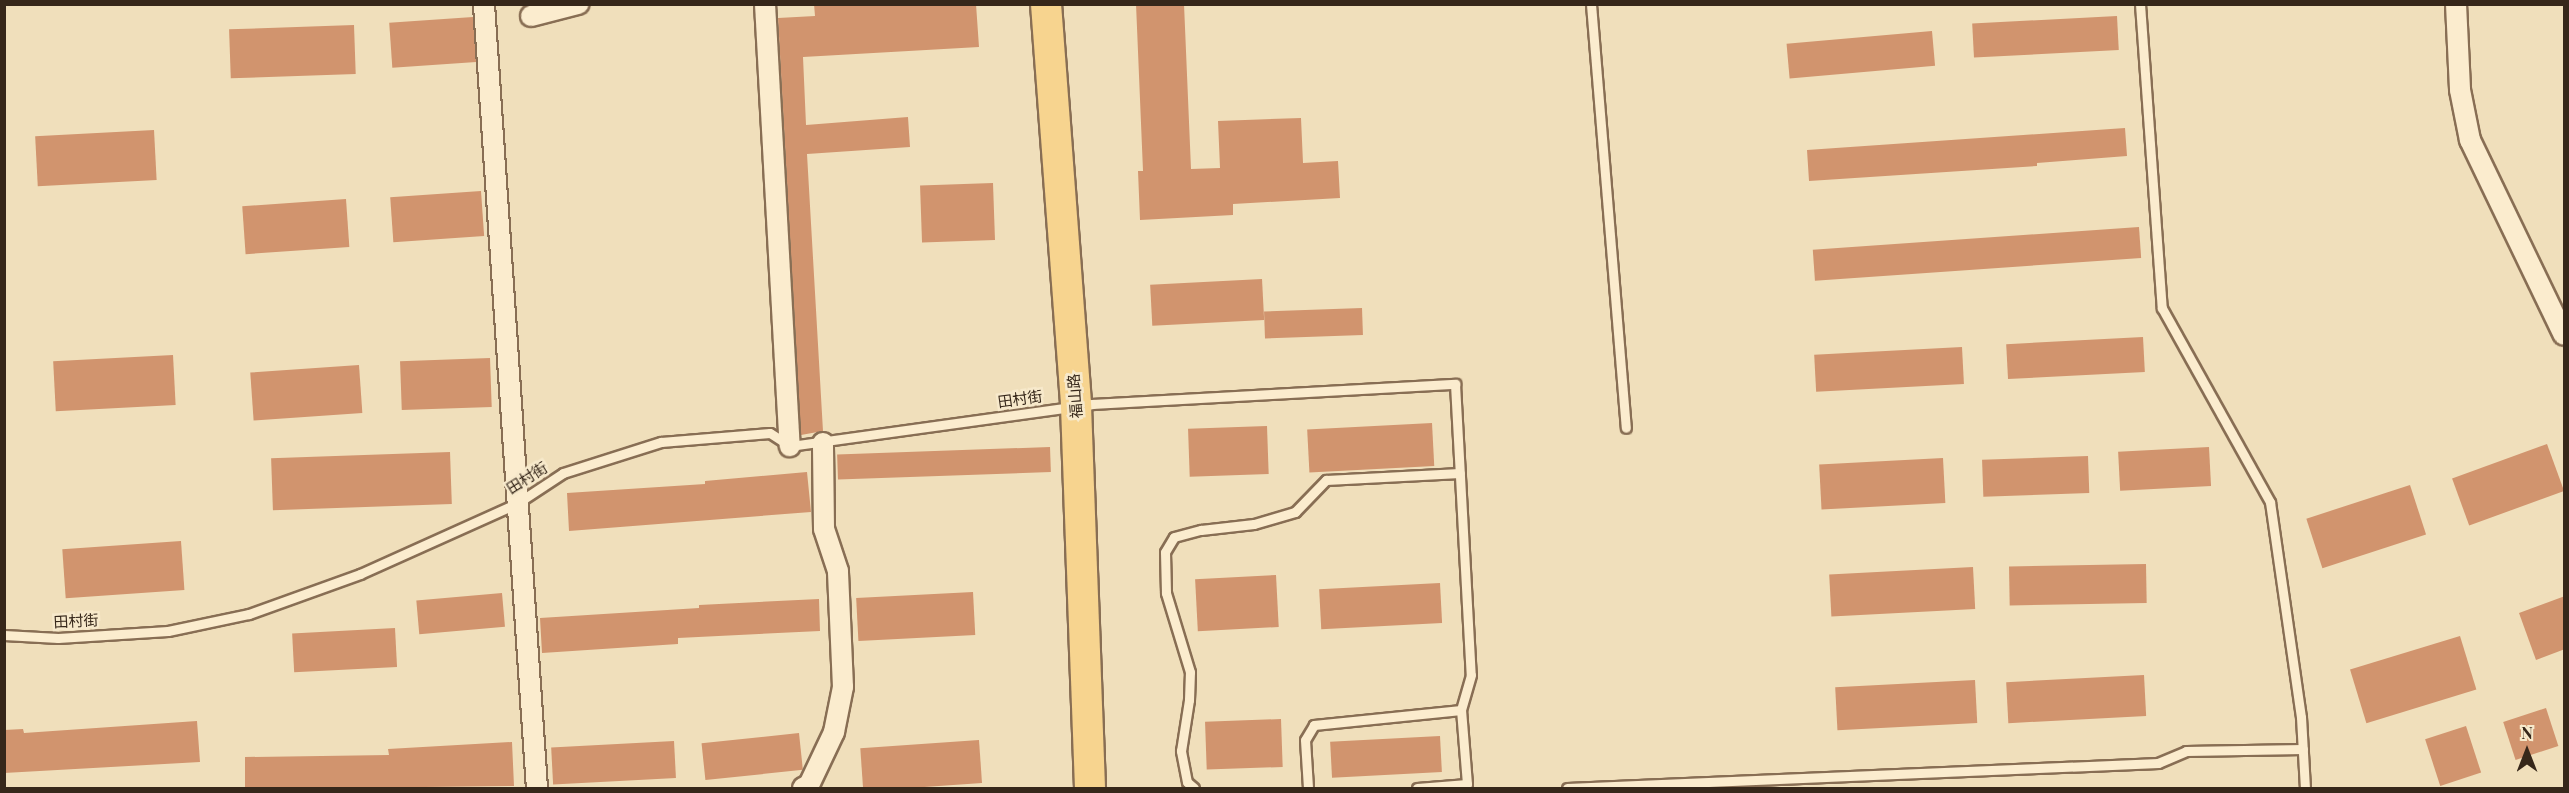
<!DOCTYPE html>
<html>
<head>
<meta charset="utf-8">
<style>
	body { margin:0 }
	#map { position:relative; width:2569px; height:793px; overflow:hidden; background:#f0dfbb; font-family:"Playfair Display","Noto Sans SC",serif }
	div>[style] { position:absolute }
	.building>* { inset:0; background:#d1946e; transform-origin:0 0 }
	.roads { filter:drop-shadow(2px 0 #886e54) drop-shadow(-2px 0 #886e54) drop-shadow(0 2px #886e54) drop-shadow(0 -2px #886e54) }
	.service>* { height:9px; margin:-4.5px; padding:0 4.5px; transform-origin:4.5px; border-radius:4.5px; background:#fbecce }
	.minor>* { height:20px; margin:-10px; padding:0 10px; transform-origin:10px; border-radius:10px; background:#fbecce }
	.primary>* { height:30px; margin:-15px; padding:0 15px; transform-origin:15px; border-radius:15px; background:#f7d48f }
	span { translate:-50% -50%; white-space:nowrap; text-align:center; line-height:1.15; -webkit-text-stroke:5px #f7e9cb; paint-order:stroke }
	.street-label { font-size:15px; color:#36271a }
	.frame { position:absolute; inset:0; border:6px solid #36271a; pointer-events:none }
	.north { position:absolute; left:2497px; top:721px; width:60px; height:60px; -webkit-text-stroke:4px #f7e9cb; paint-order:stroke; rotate:0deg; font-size:16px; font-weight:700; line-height:24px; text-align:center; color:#36271a }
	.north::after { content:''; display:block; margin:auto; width:21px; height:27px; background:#36271a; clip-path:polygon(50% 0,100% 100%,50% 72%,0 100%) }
</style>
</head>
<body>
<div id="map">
	<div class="building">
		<div style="clip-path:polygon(814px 4px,976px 4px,979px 47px,803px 57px,806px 125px,908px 117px,910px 147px,807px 154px,823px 431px,801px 435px,778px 18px,815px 16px)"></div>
		<div style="clip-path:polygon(1136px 4px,1184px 4px,1191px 169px,1220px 168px,1218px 121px,1301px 118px,1303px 163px,1338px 161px,1340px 198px,1233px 204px,1233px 215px,1140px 220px,1138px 171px,1143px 171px)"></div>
		<div style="left:2117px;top:16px;width:34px;height:145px;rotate:87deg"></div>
		<div style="left:473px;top:17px;width:45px;height:84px;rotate:86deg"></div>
		<div style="left:354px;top:25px;width:49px;height:125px;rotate:88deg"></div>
		<div style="left:1932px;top:31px;width:35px;height:146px;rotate:85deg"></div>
		<div style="clip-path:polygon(2125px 128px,2127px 156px,2037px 163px,2037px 166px,1809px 181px,1807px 150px)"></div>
		<div style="left:154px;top:130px;width:50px;height:119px;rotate:87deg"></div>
		<div style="left:993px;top:183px;width:57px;height:73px;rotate:88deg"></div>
		<div style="left:481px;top:191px;width:45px;height:91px;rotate:86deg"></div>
		<div style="left:346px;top:199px;width:48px;height:104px;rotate:86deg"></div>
		<div style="left:2139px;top:227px;width:31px;height:327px;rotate:86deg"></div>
		<div style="left:1262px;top:279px;width:41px;height:112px;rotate:87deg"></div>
		<div style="left:1362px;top:308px;width:27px;height:98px;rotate:88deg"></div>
		<div style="left:2143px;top:337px;width:35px;height:137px;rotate:87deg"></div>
		<div style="left:1962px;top:347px;width:37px;height:148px;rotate:87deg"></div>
		<div style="left:173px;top:355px;width:50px;height:120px;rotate:87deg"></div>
		<div style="left:490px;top:358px;width:49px;height:90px;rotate:88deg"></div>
		<div style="left:359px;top:365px;width:48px;height:109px;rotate:86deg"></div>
		<div style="left:1432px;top:423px;width:43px;height:125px;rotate:87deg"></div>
		<div style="left:1267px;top:426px;width:48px;height:79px;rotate:88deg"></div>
		<div style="left:2547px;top:444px;width:50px;height:101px;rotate:70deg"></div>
		<div style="left:1050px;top:447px;width:25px;height:213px;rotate:88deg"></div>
		<div style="left:2209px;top:447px;width:39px;height:91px;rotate:87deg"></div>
		<div style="left:450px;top:452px;width:52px;height:179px;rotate:88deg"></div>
		<div style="left:2088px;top:456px;width:37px;height:106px;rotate:88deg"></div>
		<div style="left:1943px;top:458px;width:45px;height:124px;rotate:87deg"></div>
		<div style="clip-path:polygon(807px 472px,811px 512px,569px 531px,567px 493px,705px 484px,705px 481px)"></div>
		<div style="left:2410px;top:485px;width:52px;height:109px;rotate:72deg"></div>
		<div style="left:181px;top:541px;width:49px;height:119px;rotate:86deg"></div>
		<div style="left:2146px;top:564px;width:39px;height:137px;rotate:89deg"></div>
		<div style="left:1973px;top:567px;width:42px;height:144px;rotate:87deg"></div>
		<div style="left:1276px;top:575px;width:52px;height:81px;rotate:87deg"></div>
		<div style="left:1440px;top:583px;width:40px;height:121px;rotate:87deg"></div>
		<div style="left:973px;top:592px;width:43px;height:117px;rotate:87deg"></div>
		<div style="left:502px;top:593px;width:34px;height:86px;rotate:85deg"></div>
		<div style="clip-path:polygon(2565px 596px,2565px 649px,2536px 660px,2519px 613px)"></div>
		<div style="clip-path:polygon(819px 599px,820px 631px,678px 638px,678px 644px,542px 653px,540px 618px,699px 608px,699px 605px)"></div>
		<div style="left:395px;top:628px;width:39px;height:103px;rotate:87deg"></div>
		<div style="left:2460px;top:636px;width:56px;height:115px;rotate:73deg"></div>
		<div style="left:2144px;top:675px;width:41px;height:138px;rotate:87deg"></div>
		<div style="left:1975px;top:680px;width:43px;height:140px;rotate:87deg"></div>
		<div style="left:2546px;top:708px;width:40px;height:45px;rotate:72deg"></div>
		<div style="left:1281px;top:719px;width:48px;height:76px;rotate:88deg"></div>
		<div style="clip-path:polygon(197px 721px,200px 762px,4px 773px,4px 730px,23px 729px,24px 733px)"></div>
		<div style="left:2466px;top:726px;width:49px;height:43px;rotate:72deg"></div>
		<div style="left:799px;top:733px;width:37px;height:98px;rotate:84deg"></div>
		<div style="left:1440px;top:736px;width:36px;height:110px;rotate:87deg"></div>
		<div style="left:979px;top:740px;width:43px;height:119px;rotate:86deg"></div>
		<div style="left:674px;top:741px;width:37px;height:123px;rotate:87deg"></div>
		<div style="clip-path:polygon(512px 742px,514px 786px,245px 789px,245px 757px,389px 755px,388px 749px)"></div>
	</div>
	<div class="roads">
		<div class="service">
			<div style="left:1591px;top:4px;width:425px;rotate:85.3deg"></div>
			<div style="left:2140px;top:4px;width:305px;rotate:85.9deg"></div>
			<div style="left:2162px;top:308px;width:222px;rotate:60.9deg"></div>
			<div style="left:2270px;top:502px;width:217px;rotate:81.8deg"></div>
			<div style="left:2301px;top:717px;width:71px;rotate:86.8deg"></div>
			<div style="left:4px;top:635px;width:54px;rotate:3.2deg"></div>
			<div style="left:58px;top:638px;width:110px;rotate:-3.6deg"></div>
			<div style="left:168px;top:631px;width:83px;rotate:-11.9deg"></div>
			<div style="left:249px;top:614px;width:118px;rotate:-19.8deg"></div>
			<div style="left:360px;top:574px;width:171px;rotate:-24.2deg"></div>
			<div style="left:516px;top:504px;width:56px;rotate:-33.4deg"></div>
			<div style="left:563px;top:473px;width:103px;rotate:-17.6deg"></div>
			<div style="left:661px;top:442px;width:109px;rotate:-4.7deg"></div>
			<div style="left:770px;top:433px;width:24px;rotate:33deg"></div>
			<div style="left:790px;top:446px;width:305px;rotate:-7.9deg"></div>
			<div style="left:1092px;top:404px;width:364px;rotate:-3.2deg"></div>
			<div style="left:1455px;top:384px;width:291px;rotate:86.9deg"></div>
			<div style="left:1471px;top:675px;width:36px;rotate:106deg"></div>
			<div style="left:1461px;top:710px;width:148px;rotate:174.2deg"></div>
			<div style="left:1314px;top:725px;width:17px;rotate:121deg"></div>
			<div style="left:1305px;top:740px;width:48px;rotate:86.4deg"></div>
			<div style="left:1194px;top:788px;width:9px;rotate:-139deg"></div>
			<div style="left:1187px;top:782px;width:32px;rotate:-101deg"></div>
			<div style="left:1181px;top:751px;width:52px;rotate:-81.1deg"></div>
			<div style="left:1189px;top:700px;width:28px;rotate:-88deg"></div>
			<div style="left:1190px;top:672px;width:83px;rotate:-106.9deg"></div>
			<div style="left:1166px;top:593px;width:41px;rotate:-91.4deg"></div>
			<div style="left:1165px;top:552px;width:17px;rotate:-59deg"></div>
			<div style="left:1174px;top:537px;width:28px;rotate:-15deg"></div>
			<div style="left:1201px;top:530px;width:53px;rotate:-6.5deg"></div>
			<div style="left:1254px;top:524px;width:43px;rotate:-16.3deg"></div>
			<div style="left:1295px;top:512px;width:45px;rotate:-45.9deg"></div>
			<div style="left:1326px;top:480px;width:134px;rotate:-3deg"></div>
			<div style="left:1417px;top:788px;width:50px;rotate:-4.6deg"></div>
			<div style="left:1467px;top:784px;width:74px;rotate:-94.6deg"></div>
			<div style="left:1567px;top:788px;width:592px;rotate:-2.42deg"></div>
			<div style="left:2158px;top:763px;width:30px;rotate:-23deg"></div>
			<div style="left:2186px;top:751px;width:117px;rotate:-1deg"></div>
		</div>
		<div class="minor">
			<div style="left:765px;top:4px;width:443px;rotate:86.8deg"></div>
			<div style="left:2456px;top:4px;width:86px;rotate:87.3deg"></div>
			<div style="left:2460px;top:90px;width:51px;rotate:78.7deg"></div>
			<div style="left:2470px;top:140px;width:216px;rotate:64.3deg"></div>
			<div style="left:484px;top:5px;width:785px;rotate:86.13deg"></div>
			<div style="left:531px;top:16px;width:49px;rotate:-14.3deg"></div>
			<div style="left:803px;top:788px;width:7px;rotate:-27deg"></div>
			<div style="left:809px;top:785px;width:59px;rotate:-64.7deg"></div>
			<div style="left:834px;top:732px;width:46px;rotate:-78.7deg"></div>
			<div style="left:843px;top:687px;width:116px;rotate:-92.5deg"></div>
			<div style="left:838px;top:571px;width:44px;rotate:-108.4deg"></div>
			<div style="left:824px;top:529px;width:86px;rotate:-90.7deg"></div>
		</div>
		<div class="primary">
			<div style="left:1046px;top:4px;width:403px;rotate:85.7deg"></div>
			<div style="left:1076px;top:406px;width:382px;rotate:87.9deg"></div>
		</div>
	</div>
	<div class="street-label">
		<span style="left:1075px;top:396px;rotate:-94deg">福山路</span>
		<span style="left:1020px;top:399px;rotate:-8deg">田村街</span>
		<span style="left:527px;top:478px;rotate:-32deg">田村街</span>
		<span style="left:76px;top:621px;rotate:-3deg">田村街</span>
	</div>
	<div class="frame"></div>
	<div class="north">N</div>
</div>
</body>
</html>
